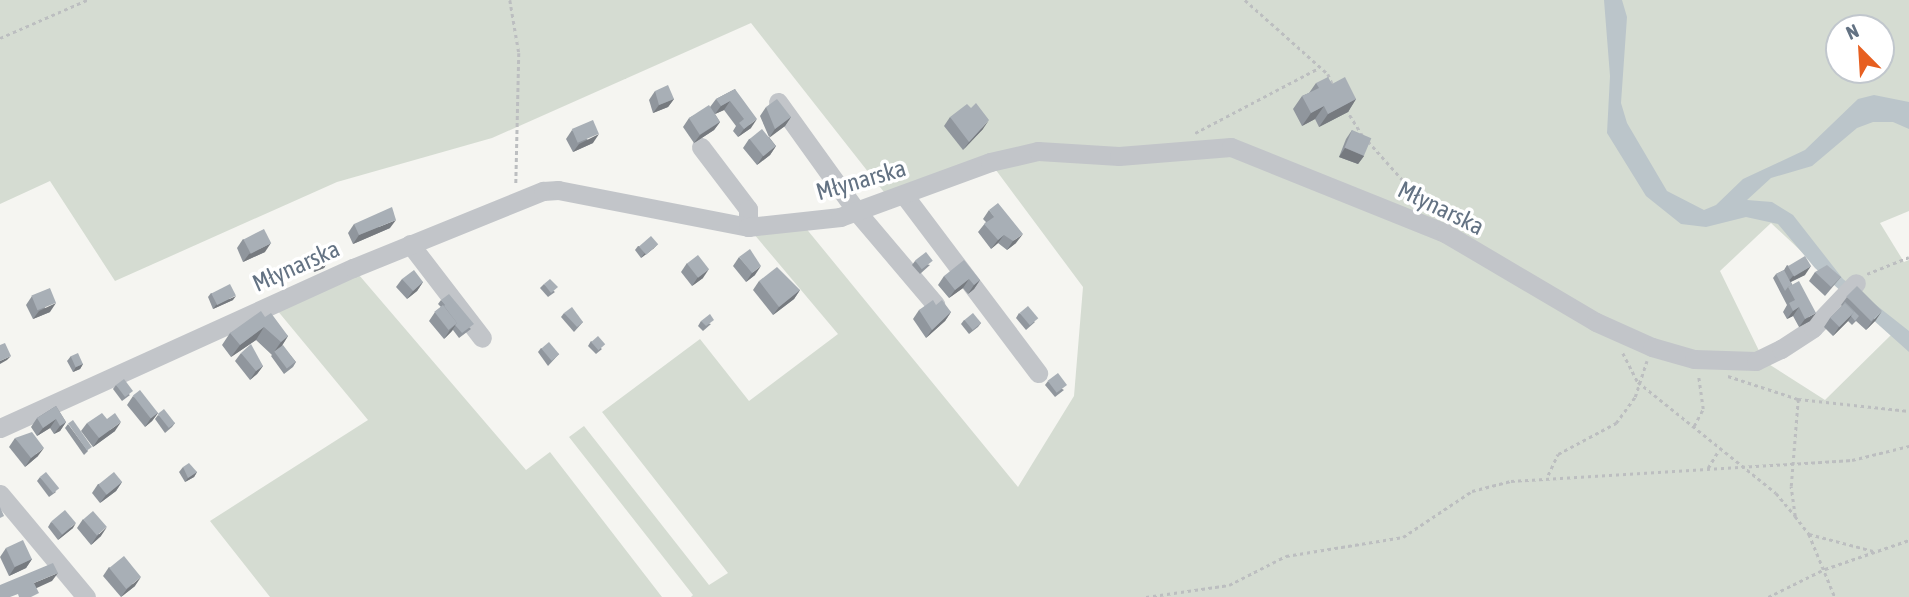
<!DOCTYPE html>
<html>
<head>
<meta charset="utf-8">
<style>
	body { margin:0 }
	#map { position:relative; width:1909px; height:597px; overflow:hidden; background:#f5f5f1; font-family:"Asap Condensed",sans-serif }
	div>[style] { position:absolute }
	.green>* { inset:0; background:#d5dcd2 }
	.water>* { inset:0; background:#bbc5ca }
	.path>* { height:2.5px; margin-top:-1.25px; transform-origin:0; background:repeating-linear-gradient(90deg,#bcbec0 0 3.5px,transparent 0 7px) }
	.minor>* { height:19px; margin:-9.5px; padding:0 9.5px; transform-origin:9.5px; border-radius:9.5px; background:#c2c5c9 }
	.wall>* { inset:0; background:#90969d }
	.shaded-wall>* { inset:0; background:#767a7f }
	.building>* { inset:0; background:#a8afb6; transform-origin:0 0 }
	span { translate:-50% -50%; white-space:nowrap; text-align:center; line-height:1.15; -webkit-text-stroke:7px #fff; paint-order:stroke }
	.street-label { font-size:24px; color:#637283 }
	.north { position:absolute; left:1825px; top:14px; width:70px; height:70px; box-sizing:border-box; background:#fff; border:2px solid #c1c7cd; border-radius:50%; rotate:336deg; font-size:19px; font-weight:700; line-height:28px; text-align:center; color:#637283 }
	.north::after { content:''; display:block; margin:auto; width:24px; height:32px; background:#e75f20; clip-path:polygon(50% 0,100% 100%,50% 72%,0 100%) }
</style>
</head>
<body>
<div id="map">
	<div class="green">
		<div style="clip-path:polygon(evenodd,0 0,1909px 0,1909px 211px,1880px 223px,1904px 262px,1909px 260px,1909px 597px,691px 597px,693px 595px,569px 437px,584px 426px,709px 585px,728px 573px,602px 412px,700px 339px,749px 401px,838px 334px,748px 227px,800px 221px,1018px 487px,1074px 396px,1083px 287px,990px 162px,891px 201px,751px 23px,492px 138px,337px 182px,115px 281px,50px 181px,0 204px,0 0,1839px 28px,1881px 28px,1881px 70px,1839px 70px,1839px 28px,0 0,1771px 223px,1891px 335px,1825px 400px,1764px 361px,1720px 271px,1771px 223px)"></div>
		<div style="clip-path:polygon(353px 268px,526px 470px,550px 452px,662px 597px,270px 597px,210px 521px,368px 420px,272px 304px)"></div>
	</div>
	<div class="water">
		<div style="clip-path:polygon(1604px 0,1622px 0,1627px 17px,1621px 103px,1627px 123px,1667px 191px,1704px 210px,1716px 205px,1743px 179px,1805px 150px,1858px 99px,1874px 95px,1909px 102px,1909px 129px,1893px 122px,1873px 122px,1857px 128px,1812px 166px,1771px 178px,1747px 200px,1772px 202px,1793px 215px,1843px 279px,1909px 331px,1909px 352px,1815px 268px,1778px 224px,1746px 217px,1706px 227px,1681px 224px,1646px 196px,1607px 133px,1610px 76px)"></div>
	</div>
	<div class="path">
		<div style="left:510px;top:0;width:54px;rotate:80.4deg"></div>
		<div style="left:519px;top:53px;width:132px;rotate:91.3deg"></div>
		<div style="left:1245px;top:0;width:111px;rotate:41.7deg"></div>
		<div style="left:1328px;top:74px;width:12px;rotate:66deg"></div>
		<div style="left:0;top:38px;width:95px;rotate:-23.6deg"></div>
		<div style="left:1346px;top:109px;width:32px;rotate:58deg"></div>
		<div style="left:1195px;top:133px;width:140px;rotate:-27.7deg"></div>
		<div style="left:1368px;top:141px;width:87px;rotate:48.3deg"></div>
		<div style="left:1395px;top:195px;width:25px;rotate:9deg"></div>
		<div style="left:1867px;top:274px;width:45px;rotate:-22deg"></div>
		<div style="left:1623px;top:353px;width:33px;rotate:63deg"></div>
		<div style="left:1638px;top:382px;width:177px;rotate:38.8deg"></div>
		<div style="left:1776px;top:493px;width:30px;rotate:50deg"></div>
		<div style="left:1795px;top:516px;width:23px;rotate:52deg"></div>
		<div style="left:1809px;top:534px;width:68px;rotate:67.6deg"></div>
		<div style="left:1728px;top:376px;width:74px;rotate:18.2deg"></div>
		<div style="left:1798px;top:399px;width:112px;rotate:6.2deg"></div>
		<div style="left:1694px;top:426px;width:19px;rotate:-62deg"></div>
		<div style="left:1703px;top:409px;width:34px;rotate:-98deg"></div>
		<div style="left:1708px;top:468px;width:21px;rotate:-59deg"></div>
		<div style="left:1548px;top:475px;width:23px;rotate:-65deg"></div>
		<div style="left:1558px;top:454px;width:66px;rotate:-28.1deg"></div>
		<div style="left:1616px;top:423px;width:32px;rotate:-54deg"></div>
		<div style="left:1635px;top:397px;width:38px;rotate:-72deg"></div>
		<div style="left:1795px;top:516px;width:30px;rotate:-98deg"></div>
		<div style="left:1791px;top:486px;width:87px;rotate:-85.4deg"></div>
		<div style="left:1809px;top:534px;width:70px;rotate:14.8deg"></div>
		<div style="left:1146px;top:597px;width:84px;rotate:-8.2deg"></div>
		<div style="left:1229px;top:585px;width:64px;rotate:-27deg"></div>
		<div style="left:1286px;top:556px;width:119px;rotate:-9.2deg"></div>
		<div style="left:1403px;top:537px;width:83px;rotate:-33.7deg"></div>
		<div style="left:1472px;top:491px;width:40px;rotate:-14.4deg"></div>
		<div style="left:1511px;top:481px;width:342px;rotate:-3.5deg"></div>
		<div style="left:1852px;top:460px;width:59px;rotate:-13.8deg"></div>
		<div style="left:1768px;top:597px;width:64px;rotate:-26.2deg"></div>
		<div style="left:1825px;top:569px;width:89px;rotate:-19deg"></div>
	</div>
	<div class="minor">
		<div style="left:778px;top:102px;width:135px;rotate:54.3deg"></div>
		<div style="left:857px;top:212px;width:121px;rotate:49.7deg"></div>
		<div style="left:701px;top:147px;width:78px;rotate:52.8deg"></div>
		<div style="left:748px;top:209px;width:18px;rotate:90deg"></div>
		<div style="left:904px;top:195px;width:223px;rotate:53deg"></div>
		<div style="left:410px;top:244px;width:118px;rotate:52.5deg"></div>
		<div style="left:0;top:428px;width:388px;rotate:-24.4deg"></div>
		<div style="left:353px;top:268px;width:205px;rotate:-22.1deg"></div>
		<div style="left:543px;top:191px;width:15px;rotate:-4deg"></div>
		<div style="left:558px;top:190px;width:194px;rotate:11deg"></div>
		<div style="left:748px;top:227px;width:93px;rotate:-6.2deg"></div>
		<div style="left:840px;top:217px;width:160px;rotate:-20.1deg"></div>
		<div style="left:990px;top:162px;width:49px;rotate:-12.9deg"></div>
		<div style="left:1038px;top:151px;width:81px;rotate:3.5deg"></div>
		<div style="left:1119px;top:156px;width:112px;rotate:-4.6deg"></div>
		<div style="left:1231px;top:147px;width:231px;rotate:21.9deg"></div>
		<div style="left:1445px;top:233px;width:175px;rotate:30.5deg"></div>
		<div style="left:1596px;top:322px;width:61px;rotate:24.1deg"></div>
		<div style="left:1652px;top:347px;width:44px;rotate:15.9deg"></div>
		<div style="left:1694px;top:359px;width:62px;rotate:1.8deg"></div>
		<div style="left:1756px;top:361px;width:28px;rotate:-26deg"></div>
		<div style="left:1781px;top:349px;width:38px;rotate:-33deg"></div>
		<div style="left:1813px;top:328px;width:62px;rotate:-46.3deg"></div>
		<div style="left:0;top:494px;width:134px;rotate:50.1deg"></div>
	</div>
	<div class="wall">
		<div style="clip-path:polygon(1316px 83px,1332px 84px,1356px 99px,1348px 112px,1319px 127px,1315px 119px,1302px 126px,1293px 109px,1302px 96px,1309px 93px)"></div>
		<div style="clip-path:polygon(735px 89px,751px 128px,738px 137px,733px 131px,736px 126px,724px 110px,715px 114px,720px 122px,714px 130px,694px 143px,683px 127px,689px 118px,710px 107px,716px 99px)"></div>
		<div style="clip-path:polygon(655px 91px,674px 99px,668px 107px,653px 113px,649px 100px)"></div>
		<div style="clip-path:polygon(766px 107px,791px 117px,785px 126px,769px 137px,776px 146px,770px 155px,757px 165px,743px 148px,749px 139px,769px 137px,760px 116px)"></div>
		<div style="clip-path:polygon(950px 117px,983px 129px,963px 150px,944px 126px)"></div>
		<div style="clip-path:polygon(572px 130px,593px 143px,573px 152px,566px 139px)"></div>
		<div style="clip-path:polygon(1352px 130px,1364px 156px,1358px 164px,1339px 157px,1346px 139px)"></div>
		<div style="clip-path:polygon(989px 210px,1016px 243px,1007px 250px,998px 243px,991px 249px,978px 232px,986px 222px,983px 219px)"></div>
		<div style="clip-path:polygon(354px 224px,390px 228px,353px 244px,348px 233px)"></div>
		<div style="clip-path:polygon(243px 239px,265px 252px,243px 262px,237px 248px)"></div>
		<div style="clip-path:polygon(638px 246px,654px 248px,641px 258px,635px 250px)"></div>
		<div style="clip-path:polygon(311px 252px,327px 263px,324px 268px,314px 272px,308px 256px)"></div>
		<div style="clip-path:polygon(739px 257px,755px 275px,746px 282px,733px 266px)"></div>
		<div style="clip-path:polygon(915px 261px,930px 265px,920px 274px,912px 265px)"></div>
		<div style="clip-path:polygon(687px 263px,703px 278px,692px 286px,681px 272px)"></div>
		<div style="clip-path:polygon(1787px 265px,1805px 275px,1791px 282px,1810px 321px,1799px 327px,1793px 316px,1787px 319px,1783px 312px,1787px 305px,1773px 278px,1776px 274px,1784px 270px)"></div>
		<div style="clip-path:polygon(1815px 272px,1841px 277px,1825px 296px,1809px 281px)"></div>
		<div style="clip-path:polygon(944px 276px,980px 280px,974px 289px,968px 294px,963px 288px,949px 298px,938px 285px)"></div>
		<div style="clip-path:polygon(402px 279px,423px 282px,417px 291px,407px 299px,396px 287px)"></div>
		<div style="clip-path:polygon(759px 281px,800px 290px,794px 299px,773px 315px,753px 290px)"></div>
		<div style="clip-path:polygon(544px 284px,555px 292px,548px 297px,540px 288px)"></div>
		<div style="clip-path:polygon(211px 293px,233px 300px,213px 309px,208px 297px)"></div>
		<div style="clip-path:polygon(32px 296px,50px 312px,33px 319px,26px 305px)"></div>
		<div style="clip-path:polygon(1847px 297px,1876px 320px,1866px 330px,1856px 321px,1852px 325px,1848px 321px,1833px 336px,1824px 327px,1830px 318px,1842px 306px,1841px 305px)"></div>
		<div style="clip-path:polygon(441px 300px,471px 329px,459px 338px,453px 330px,444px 339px,429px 321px,435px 312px,441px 307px,438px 304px)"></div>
		<div style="clip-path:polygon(936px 305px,951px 312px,945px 321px,926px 338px,913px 319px,919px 310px)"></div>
		<div style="clip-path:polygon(564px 313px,583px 322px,574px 332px,561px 317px)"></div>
		<div style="clip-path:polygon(1019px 313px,1035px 322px,1026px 330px,1016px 318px)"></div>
		<div style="clip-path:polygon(265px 317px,288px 336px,282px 345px,296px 362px,293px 367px,284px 374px,271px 356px,272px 355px,256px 340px,231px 357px,222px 345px,230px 333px)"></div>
		<div style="clip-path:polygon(964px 320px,981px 323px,978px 327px,969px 334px,961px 324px)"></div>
		<div style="clip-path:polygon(701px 321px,711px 324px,703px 331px,698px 326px)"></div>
		<div style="clip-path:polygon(591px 341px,602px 349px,596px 354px,588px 346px)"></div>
		<div style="clip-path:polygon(541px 348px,559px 354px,548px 366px,538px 352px)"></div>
		<div style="clip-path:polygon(241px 353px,263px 366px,257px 374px,250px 380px,235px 361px)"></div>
		<div style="clip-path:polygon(71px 356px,83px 364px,80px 369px,73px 372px,67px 361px)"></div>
		<div style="clip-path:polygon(1048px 381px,1064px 390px,1055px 397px,1045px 385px)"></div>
		<div style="clip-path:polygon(116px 385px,130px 395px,122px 401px,113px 389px)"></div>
		<div style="clip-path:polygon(133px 396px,158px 413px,152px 421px,145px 427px,127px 405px)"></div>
		<div style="clip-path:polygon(56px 406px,66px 422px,60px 431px,54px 434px,50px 428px,37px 436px,31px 427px,37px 418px)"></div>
		<div style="clip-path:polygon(158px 415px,175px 423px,172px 427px,165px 433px,155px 419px)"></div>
		<div style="clip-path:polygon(87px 423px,115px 431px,93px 447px,81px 431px)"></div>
		<div style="clip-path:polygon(68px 424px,88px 451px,84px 455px,65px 428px)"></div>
		<div style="clip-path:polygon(15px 438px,38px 456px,25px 467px,9px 447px)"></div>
		<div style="clip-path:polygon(183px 467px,197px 472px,194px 477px,185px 482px,179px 472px)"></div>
		<div style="clip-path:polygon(40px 477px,56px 492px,49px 497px,37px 481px)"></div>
		<div style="clip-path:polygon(122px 482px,116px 491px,100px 503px,92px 493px,98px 484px)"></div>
		<div style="clip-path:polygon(83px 519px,101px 536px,91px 545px,77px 528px)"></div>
		<div style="clip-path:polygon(51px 522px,73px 528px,58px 540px,48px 527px)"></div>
		<div style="clip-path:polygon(6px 548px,32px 559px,26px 568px,9px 576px,0 557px)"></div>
		<div style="clip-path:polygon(109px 567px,135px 586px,121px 597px,103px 576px)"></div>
	</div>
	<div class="shaded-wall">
		<div style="clip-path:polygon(674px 99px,668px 107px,653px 113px,659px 105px)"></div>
		<div style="clip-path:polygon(1356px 99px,1348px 112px,1319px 127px,1328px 114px)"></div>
		<div style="clip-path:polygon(730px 101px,724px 110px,715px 114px,721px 106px)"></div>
		<div style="clip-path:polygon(1324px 106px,1315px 119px,1302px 126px,1311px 113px)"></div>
		<div style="clip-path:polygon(791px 117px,785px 126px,769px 138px,775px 129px)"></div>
		<div style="clip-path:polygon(757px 119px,751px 128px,738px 137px,744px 129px)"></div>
		<div style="clip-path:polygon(989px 120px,983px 129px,963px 150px,969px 142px)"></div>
		<div style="clip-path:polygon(720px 122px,714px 130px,694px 143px,700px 135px)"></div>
		<div style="clip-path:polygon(599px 134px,593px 143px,573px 152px,579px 144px)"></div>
		<div style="clip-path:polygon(776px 146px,770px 155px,757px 165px,763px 156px)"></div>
		<div style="clip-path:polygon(1345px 148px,1364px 156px,1358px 164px,1339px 157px)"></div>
		<div style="clip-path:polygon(396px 220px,390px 228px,353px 244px,359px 235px)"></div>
		<div style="clip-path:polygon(1023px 234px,1016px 243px,1007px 250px,1013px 241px)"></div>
		<div style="clip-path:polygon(1004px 235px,998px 243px,991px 249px,998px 240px)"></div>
		<div style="clip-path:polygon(271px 243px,265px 252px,243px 262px,249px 254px)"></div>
		<div style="clip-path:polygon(658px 244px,654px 248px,641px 258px,644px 254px)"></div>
		<div style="clip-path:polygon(327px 263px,324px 268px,314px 272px,317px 267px)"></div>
		<div style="clip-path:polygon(761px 266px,755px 275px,746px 282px,752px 273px)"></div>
		<div style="clip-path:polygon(1811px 266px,1805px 275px,1786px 284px,1793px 276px)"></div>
		<div style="clip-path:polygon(709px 269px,703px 278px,692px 286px,698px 277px)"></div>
		<div style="clip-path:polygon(969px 279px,963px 288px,949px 298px,955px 290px)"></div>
		<div style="clip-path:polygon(980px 280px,974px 289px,968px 294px,974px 285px)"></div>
		<div style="clip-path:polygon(423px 282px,417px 291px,407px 299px,413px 291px)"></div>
		<div style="clip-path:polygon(800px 290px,794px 299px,773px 315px,779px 307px)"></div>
		<div style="clip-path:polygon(236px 296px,233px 300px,213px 309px,216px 305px)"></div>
		<div style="clip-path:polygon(56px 303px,50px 312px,33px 319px,39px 311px)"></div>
		<div style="clip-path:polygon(1799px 307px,1793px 316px,1787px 319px,1793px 311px)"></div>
		<div style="clip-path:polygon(1882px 311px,1876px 320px,1866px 330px,1872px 322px)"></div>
		<div style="clip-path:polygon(951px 312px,945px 321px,926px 338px,932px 330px)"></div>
		<div style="clip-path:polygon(1854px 312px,1848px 321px,1833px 336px,1839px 327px)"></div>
		<div style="clip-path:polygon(1816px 313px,1810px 321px,1799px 327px,1805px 319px)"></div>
		<div style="clip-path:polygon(457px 323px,451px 332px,444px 339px,450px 330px)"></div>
		<div style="clip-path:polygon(264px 327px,256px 340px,231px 357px,240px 345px)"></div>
		<div style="clip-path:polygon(288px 336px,280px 349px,274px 352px,281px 342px)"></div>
		<div style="clip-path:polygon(11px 356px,7px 360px,0 364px,0 361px)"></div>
		<div style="clip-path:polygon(83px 364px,80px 369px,73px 372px,76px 367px)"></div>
		<div style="clip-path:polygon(263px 366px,257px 374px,250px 380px,256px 371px)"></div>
		<div style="clip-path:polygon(158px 413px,152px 421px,145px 427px,151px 418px)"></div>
		<div style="clip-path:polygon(56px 419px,50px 428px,37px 436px,43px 428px)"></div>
		<div style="clip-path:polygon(66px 422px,60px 431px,54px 434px,60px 426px)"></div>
		<div style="clip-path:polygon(121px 422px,115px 431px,93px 447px,99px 438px)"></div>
		<div style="clip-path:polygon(44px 448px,38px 456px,25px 467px,31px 458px)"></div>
		<div style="clip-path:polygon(197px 472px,194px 477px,185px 482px,188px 478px)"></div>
		<div style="clip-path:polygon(122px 482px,116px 491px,100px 503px,106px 495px)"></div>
		<div style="clip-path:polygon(76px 523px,73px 528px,58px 540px,61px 536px)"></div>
		<div style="clip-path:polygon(107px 527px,101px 536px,91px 545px,97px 536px)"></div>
		<div style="clip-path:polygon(32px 559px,26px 568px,9px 576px,15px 567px)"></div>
		<div style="clip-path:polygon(58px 573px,52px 581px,28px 592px,34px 583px)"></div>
		<div style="clip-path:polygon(141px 577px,135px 586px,121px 597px,127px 589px)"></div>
	</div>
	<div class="building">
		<div style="clip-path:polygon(1328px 77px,1332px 84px,1345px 77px,1356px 99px,1328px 114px,1324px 106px,1311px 113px,1302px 96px,1319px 88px,1316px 83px)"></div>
		<div style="clip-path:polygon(668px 85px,674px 99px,659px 105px,655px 91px)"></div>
		<div style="clip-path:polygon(735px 89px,757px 119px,744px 129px,739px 123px,744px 119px,730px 101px,721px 106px,716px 99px)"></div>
		<div style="clip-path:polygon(777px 99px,791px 117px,775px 129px,766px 107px)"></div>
		<div style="clip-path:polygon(976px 103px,989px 120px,969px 142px,950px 117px,967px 104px,971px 108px)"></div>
		<div style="left:709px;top:105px;width:20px;height:24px;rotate:57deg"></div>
		<div style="left:593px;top:120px;width:15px;height:23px;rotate:67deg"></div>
		<div style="left:762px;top:129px;width:22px;height:16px;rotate:51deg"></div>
		<div style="left:1352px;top:130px;width:21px;height:19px;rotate:23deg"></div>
		<div style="clip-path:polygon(998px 203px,1023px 234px,1013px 241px,1004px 235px,998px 240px,984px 224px,994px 217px,989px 210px)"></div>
		<div style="clip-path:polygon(392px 207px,396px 220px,359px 235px,354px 224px)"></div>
		<div style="left:264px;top:229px;width:16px;height:23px;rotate:63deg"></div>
		<div style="left:651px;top:236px;width:11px;height:16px;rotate:49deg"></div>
		<div style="left:321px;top:248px;width:16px;height:11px;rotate:68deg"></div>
		<div style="clip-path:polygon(750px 249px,761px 266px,752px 273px,739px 257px)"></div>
		<div style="left:926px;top:252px;width:11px;height:14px;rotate:52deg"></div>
		<div style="left:698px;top:255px;width:18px;height:14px;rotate:52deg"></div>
		<div style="left:1805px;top:256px;width:12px;height:20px;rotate:59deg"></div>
		<div style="clip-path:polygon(964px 260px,980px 280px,974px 285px,969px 279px,955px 290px,944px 276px)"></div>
		<div style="clip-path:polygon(1827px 265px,1841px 277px,1831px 287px,1815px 272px)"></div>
		<div style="clip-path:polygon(777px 267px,800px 290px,779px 307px,759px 281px)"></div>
		<div style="clip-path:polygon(414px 270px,423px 282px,413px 291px,402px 279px)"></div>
		<div style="clip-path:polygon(1784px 270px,1792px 285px,1788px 287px,1785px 291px,1776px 274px)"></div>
		<div style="clip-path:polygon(550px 279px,558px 287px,551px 293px,544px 284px)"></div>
		<div style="clip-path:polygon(1799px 281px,1816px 313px,1805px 319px,1799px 307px,1793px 311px,1789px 303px,1795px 300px,1788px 287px)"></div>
		<div style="left:230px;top:284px;width:13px;height:21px;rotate:63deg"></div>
		<div style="left:1857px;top:286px;width:35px;height:15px;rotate:45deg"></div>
		<div style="left:50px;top:288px;width:16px;height:20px;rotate:68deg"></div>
		<div style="clip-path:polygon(449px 294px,474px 324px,462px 333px,455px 325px,457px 323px,444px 306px,445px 305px,441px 300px)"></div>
		<div style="clip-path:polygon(933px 300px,936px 305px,942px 300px,951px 312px,932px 330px,919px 310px)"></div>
		<div style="clip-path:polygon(1845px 302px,1859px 316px,1855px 321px,1851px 316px,1854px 312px,1845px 303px,1841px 307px)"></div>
		<div style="left:1845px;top:303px;width:13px;height:21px;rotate:45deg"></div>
		<div style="left:443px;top:305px;width:23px;height:11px;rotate:52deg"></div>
		<div style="left:1028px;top:306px;width:16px;height:11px;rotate:50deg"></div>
		<div style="clip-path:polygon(572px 307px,583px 322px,577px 327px,564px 313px)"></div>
		<div style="clip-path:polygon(261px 311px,265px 317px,271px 313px,288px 336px,281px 342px,264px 327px,240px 345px,230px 333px)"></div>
		<div style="left:973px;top:313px;width:13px;height:11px;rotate:51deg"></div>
		<div style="clip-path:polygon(710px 314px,714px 320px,706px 326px,701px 321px)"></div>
		<div style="left:598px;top:336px;width:11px;height:9px;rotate:49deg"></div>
		<div style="left:549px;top:342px;width:16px;height:10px;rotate:50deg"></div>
		<div style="clip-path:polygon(5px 343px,11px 356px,0 361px,0 345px)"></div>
		<div style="clip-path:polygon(251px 344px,263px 366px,256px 371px,241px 353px)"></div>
		<div style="left:283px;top:345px;width:21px;height:11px;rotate:53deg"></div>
		<div style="left:78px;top:353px;width:12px;height:8px;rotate:66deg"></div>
		<div style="left:1058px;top:373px;width:15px;height:13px;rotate:53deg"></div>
		<div style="left:124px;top:379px;width:15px;height:10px;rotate:53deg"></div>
		<div style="left:140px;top:390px;width:29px;height:9px;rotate:52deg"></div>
		<div style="clip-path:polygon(56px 406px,66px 422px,60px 426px,56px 419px,43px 428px,37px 418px)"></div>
		<div style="left:164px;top:409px;width:18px;height:8px;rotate:52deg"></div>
		<div style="clip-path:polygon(102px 413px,107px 419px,115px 413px,121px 422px,99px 438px,87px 423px)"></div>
		<div style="left:73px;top:420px;width:33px;height:6px;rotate:55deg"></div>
		<div style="clip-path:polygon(32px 432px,44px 448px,31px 458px,15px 438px)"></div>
		<div style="clip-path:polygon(189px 463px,197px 472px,188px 478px,183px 467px)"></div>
		<div style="left:46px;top:472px;width:21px;height:8px;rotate:51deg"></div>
		<div style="left:114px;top:472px;width:13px;height:20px;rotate:51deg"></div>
		<div style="clip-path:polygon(0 507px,4px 516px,0 518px)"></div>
		<div style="left:65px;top:510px;width:17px;height:18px;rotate:50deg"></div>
		<div style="left:93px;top:511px;width:21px;height:13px;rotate:49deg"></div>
		<div style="left:23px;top:540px;width:21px;height:19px;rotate:65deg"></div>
		<div style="left:124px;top:556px;width:27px;height:19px;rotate:51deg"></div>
		<div style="clip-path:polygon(53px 563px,58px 573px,34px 583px,39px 593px,31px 597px,19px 597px,18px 594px,10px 597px,0 597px,0 585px)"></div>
	</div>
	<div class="street-label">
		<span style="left:861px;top:180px;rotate:-16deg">Młynarska</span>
		<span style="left:1441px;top:208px;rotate:26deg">Młynarska</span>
		<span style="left:296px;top:266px;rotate:-24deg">Młynarska</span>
	</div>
	<div class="north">N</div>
</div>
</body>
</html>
